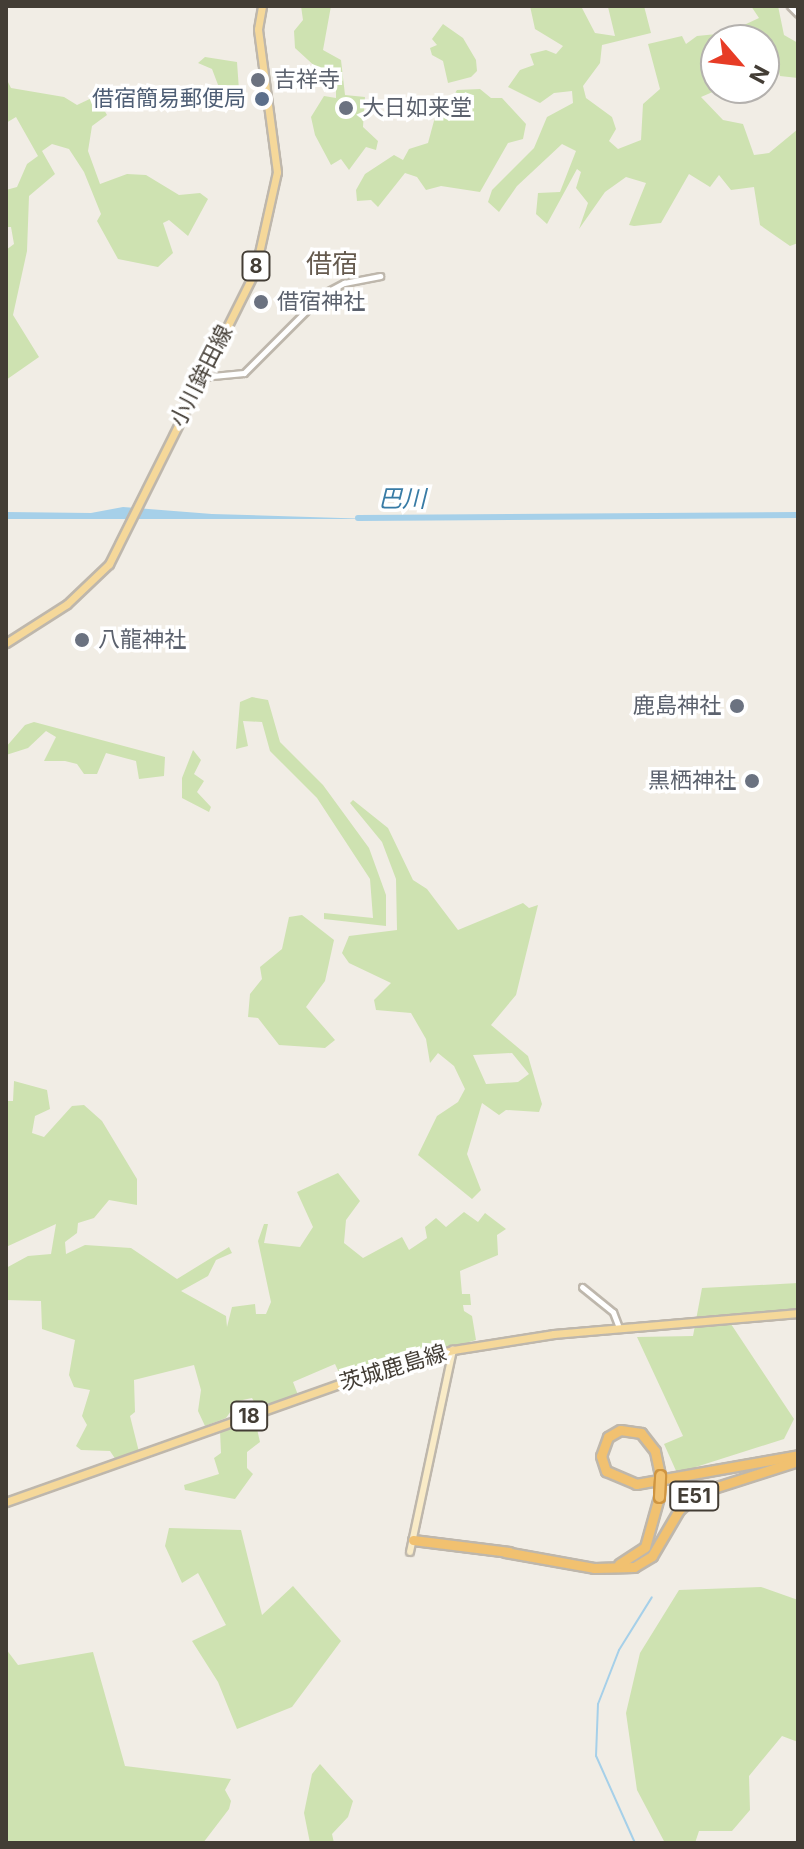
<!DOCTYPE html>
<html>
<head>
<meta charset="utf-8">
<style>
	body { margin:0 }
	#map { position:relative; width:804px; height:1849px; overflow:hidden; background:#f1ede5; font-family:Inter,"Noto Sans JP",sans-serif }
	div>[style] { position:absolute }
	.green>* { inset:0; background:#cee2b1 }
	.water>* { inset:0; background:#a6d0e9 }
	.stream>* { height:2px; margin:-1px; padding:0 1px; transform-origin:1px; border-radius:1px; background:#a6d0e9 }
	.river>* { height:6px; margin:-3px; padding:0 3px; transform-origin:3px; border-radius:3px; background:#a6d0e9 }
	.roads { filter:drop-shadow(2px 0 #beb7ac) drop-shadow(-2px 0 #beb7ac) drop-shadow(0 2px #beb7ac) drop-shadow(0 -2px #beb7ac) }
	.tertiary>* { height:5px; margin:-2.5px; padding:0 2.5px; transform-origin:2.5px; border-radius:2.5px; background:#fff }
	.secondary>* { height:6px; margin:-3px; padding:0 3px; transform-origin:3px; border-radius:3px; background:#f9ebc7 }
	.primary>* { height:7px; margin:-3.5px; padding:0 3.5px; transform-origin:3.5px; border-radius:3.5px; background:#f5d89a }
	.motorway>* { height:9px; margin:-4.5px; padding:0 4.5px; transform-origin:4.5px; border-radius:4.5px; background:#f1c170 }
	.bridges { filter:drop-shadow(2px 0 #cf9541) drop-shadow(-2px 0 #cf9541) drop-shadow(0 2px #cf9541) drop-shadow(0 -2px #cf9541) }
	.motorway-bridge>* { height:9px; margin:-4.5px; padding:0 4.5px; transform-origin:4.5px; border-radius:4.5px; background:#f1c170 }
	.dots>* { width:22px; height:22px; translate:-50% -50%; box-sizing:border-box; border:4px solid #fff; border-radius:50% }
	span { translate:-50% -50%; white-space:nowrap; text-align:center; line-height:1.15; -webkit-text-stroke:7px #fff; paint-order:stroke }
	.shield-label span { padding:2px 6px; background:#fff; border:2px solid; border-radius:6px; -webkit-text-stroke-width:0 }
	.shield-label { font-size:20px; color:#433d35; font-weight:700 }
	.worship-label { font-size:22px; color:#5b616d }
	.left { translate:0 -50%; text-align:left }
	.right { translate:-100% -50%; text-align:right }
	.service-label { font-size:22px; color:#4e5e75 }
	.street-label { font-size:22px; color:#433d35 }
	.water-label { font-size:24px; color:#387ba5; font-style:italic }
	.quarter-label { font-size:26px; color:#655a4e }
	.frame { position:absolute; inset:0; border:8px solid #433d35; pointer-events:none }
	.north { position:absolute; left:700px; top:24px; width:80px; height:80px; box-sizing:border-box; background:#fff; border:2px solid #b4b1ae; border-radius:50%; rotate:118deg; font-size:22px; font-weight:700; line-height:32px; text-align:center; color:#433d35 }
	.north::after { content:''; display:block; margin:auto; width:28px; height:36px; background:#e73c26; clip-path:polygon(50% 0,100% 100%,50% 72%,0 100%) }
</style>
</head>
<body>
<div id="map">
	<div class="green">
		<div style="clip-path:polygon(301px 6px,331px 6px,323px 50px,341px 60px,345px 95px,365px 97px,363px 127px,378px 141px,376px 150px,366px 147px,349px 170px,341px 159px,331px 165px,315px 135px,311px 117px,324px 96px,336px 98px,336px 87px,333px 75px,319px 70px,295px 48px,294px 31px,303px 20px)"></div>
		<div style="clip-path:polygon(530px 6px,582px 8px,595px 33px,615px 36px,608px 7px,644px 6px,651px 33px,602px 45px,600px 63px,583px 86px,586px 98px,612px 117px,616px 129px,609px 141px,618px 149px,641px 140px,643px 104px,660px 89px,648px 44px,682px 36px,686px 44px,697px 36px,727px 33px,759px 18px,751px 6px,778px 6px,784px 35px,798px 43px,798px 78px,780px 76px,774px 49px,764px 48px,764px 40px,716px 40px,716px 88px,722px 88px,701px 97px,723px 120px,743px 124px,754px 155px,769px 153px,798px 129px,798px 243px,790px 246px,760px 225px,754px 187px,731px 190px,719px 175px,710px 187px,689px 174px,661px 223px,634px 226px,629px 225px,646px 183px,626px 177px,605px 192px,579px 229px,588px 203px,576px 188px,581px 172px,577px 169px,547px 224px,536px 214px,538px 193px,560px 192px,576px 151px,562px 144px,517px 186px,499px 212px,488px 202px,492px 190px,534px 148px,547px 117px,573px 103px,572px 91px,554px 93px,540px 103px,508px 87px,520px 70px,534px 65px,530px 54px,546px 50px,556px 54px,563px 46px,535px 29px)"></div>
		<div style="clip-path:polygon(443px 24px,463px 38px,476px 60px,477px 71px,471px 77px,448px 83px,443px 61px,432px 55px,430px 48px,437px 45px,432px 39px)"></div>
		<div style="clip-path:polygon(205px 57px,237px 62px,239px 90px,223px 98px,212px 69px,198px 63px)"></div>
		<div style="clip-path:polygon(6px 78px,11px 88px,64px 97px,77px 105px,96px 96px,107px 115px,92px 126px,88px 151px,100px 184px,127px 174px,146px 175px,179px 195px,200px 193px,208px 199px,188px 236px,169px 220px,163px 223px,173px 253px,158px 267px,118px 259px,97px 221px,101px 214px,84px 172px,69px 149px,52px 144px,42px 151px,55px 174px,29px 196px,27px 251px,13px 315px,39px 357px,6px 380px,6px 250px,14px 244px,11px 227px,6px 227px,6px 190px,17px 187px,27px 164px,38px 156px,16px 117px,6px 123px)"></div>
		<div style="clip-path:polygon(457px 90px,480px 89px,491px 98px,502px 98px,526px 124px,523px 139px,508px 143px,480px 192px,441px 186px,426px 190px,417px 177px,405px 173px,378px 207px,371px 200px,357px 201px,356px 190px,365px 174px,394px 155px,403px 160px,409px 149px,428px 143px,438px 106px,445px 108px)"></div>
		<div style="clip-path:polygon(252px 697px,268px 700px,280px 742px,323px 785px,369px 848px,386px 895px,386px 926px,324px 919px,324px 913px,373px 918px,370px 879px,317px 798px,270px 751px,262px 722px,243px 721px,248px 746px,236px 749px,240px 702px)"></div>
		<div style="clip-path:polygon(34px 722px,165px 757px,164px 776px,139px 779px,136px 761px,106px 753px,97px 774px,84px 774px,77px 764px,65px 761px,44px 761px,56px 737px,46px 731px,28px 748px,6px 755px,6px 747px,25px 725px)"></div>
		<div style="clip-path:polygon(193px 750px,201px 760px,194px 774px,204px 781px,197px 792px,211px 807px,209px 812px,182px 798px,182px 778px)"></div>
		<div style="clip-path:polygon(evenodd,353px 800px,388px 828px,413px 880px,427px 889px,458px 930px,523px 903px,529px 908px,538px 905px,516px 995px,491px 1025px,528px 1056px,542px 1104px,539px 1112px,506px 1110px,499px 1115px,482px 1103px,467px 1154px,481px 1190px,472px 1199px,418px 1155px,437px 1116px,458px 1102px,465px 1089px,454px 1066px,438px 1053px,430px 1063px,426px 1039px,411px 1013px,376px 1010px,374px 1000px,391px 983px,349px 963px,342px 953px,349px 936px,397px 930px,396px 879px,382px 842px,350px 803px,353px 800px,512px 1053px,529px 1074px,518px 1082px,486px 1084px,473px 1055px,512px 1053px)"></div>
		<div style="clip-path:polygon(302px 915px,334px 940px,325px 981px,306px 1007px,335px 1040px,325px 1048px,279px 1045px,258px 1018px,248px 1017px,250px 994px,262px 979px,260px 967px,282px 949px,289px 917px)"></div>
		<div style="clip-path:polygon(14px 1081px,47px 1090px,50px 1109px,35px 1116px,32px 1133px,44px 1137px,72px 1106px,84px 1105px,102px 1121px,137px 1179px,137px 1205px,109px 1200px,94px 1218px,78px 1223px,77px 1233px,65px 1242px,66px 1254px,85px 1245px,131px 1248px,177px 1279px,229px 1247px,232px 1253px,216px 1260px,208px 1276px,181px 1291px,226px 1316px,227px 1327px,232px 1307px,255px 1304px,256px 1314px,266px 1314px,271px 1302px,258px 1241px,264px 1224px,268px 1224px,264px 1243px,300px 1247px,313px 1227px,297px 1192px,338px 1173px,360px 1201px,346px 1220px,344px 1243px,363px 1258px,402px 1237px,409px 1250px,427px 1238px,425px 1227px,436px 1218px,446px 1227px,464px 1212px,478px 1222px,485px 1213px,506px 1229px,497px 1235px,498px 1255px,460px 1271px,462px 1294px,470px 1294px,471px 1305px,463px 1305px,464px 1311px,472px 1316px,476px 1340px,342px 1379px,335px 1364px,293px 1382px,298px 1395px,258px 1409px,252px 1398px,238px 1401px,226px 1418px,205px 1426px,198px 1411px,201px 1390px,194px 1365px,134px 1380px,135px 1412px,130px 1416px,139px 1452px,116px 1460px,110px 1451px,81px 1450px,76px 1446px,87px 1425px,82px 1416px,90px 1390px,74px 1387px,69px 1375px,75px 1340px,42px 1329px,41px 1301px,6px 1300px,6px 1268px,28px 1256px,51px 1254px,56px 1224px,6px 1247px,6px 1101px,13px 1101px)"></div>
		<div style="clip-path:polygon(798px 1283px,798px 1310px,727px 1318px,794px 1419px,784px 1439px,677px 1473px,664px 1444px,683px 1436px,637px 1337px,693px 1336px,702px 1288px)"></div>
		<div style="clip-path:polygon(255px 1420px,260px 1442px,247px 1452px,247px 1468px,253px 1474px,235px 1499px,185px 1490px,184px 1485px,219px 1474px,214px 1458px,221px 1453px,220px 1431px)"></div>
		<div style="clip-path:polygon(169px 1528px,241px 1530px,262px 1615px,293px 1586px,341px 1641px,292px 1707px,237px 1729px,218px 1682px,192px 1641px,226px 1625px,198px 1573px,182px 1583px,165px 1546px)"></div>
		<div style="clip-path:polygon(761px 1587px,798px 1600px,798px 1742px,782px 1736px,749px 1776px,750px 1810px,732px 1831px,699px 1831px,695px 1843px,665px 1843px,637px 1790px,626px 1713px,640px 1653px,679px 1590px)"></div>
		<div style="clip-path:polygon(6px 1649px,18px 1665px,93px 1652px,125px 1766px,231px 1779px,225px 1790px,231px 1801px,229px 1809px,203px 1843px,6px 1843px)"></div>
		<div style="clip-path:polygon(320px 1764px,353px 1801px,348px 1817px,332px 1834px,334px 1843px,310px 1843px,304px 1813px,312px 1774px)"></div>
	</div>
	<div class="water">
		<div style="clip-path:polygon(123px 507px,212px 514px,373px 519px,6px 519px,6px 512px,91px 513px)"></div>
	</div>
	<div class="stream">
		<div style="left:635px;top:1843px;width:95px;rotate:-114.1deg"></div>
		<div style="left:596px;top:1756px;width:52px;rotate:-87.8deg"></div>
		<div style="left:598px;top:1704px;width:58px;rotate:-68.7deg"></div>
		<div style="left:619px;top:1650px;width:62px;rotate:-58.1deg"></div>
	</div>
	<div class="river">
		<div style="left:358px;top:518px;width:440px;rotate:-0.4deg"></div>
	</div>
	<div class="roads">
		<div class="tertiary">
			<div style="left:790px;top:6px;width:11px;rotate:45deg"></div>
			<div style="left:202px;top:377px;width:42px;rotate:-5.4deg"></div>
			<div style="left:244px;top:373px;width:112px;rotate:-45deg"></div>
			<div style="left:323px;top:294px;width:24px;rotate:-28deg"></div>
			<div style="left:344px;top:283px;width:37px;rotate:-11deg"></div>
			<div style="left:582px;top:1287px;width:40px;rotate:39deg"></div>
			<div style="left:613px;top:1312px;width:17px;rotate:69deg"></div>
		</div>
		<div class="secondary">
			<div style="left:410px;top:1552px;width:207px;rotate:-78deg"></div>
		</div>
		<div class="primary">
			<div style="left:6px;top:643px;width:72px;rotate:-32.6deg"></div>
			<div style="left:67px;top:604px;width:58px;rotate:-43.6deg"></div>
			<div style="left:109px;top:564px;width:327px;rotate:-63.5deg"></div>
			<div style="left:255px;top:271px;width:101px;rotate:-77.5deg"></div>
			<div style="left:277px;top:172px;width:144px;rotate:-97.6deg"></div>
			<div style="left:258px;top:29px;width:23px;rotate:-80deg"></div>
			<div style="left:6px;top:1502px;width:378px;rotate:-19.5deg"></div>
			<div style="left:362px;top:1376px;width:95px;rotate:-15.9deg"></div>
			<div style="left:453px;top:1350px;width:102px;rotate:-9deg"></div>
			<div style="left:554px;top:1334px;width:245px;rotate:-4.9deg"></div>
		</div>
		<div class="motorway">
			<div style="left:660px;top:1475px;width:25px;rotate:-102deg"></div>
			<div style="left:655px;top:1451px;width:23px;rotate:-128deg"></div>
			<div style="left:641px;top:1433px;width:21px;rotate:-172deg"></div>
			<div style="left:620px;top:1430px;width:14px;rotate:150deg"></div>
			<div style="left:608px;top:1437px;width:20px;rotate:110deg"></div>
			<div style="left:601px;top:1456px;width:16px;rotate:72deg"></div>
			<div style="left:606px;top:1471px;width:33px;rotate:23deg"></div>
			<div style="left:636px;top:1484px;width:165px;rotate:-10.1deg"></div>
			<div style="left:413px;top:1540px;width:97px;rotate:7.1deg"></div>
			<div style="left:505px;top:1552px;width:90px;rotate:10.2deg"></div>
			<div style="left:594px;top:1568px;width:40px;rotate:-1.4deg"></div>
			<div style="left:634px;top:1567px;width:21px;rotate:-31deg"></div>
			<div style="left:652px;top:1556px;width:53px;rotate:-59.6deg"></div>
			<div style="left:679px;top:1510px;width:25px;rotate:-42deg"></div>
			<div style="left:698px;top:1493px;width:105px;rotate:-17.7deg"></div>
			<div style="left:619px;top:1564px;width:31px;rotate:-33deg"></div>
			<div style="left:645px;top:1547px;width:52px;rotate:-74.4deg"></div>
		</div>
	</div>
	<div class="bridges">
		<div class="motorway-bridge">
			<div style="left:659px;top:1497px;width:22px;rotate:-87deg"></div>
		</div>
	</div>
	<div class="dots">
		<div style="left:258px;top:80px;background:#6b7280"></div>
		<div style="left:262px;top:99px;background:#5c6f8a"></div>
		<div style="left:346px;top:108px;background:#6b7280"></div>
		<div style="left:261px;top:302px;background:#6b7280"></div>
		<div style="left:82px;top:640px;background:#6b7280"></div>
		<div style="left:737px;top:706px;background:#6b7280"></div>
		<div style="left:752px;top:781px;background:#6b7280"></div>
	</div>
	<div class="shield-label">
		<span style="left:256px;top:266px">8</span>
		<span style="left:249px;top:1416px">18</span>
		<span style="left:694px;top:1496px">E51</span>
	</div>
	<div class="worship-label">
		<span class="left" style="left:274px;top:80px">吉祥寺</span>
		<span class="left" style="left:362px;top:108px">大日如来堂</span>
		<span class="left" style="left:277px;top:302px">借宿神社</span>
		<span class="left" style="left:98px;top:640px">八龍神社</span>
		<span class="right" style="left:721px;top:706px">鹿島神社</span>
		<span class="right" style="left:736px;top:781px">黒栖神社</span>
	</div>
	<div class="service-label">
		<span class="right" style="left:246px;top:99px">借宿簡易郵便局</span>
	</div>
	<div class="street-label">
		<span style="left:201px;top:376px;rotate:-63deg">小川鉾田線</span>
		<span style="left:393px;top:1368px;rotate:-17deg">茨城鹿島線</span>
	</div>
	<div class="water-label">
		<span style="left:402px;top:499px">巴川</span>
	</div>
	<div class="quarter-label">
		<span style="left:332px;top:264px">借宿</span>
	</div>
	<div class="frame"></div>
	<div class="north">N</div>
</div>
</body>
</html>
